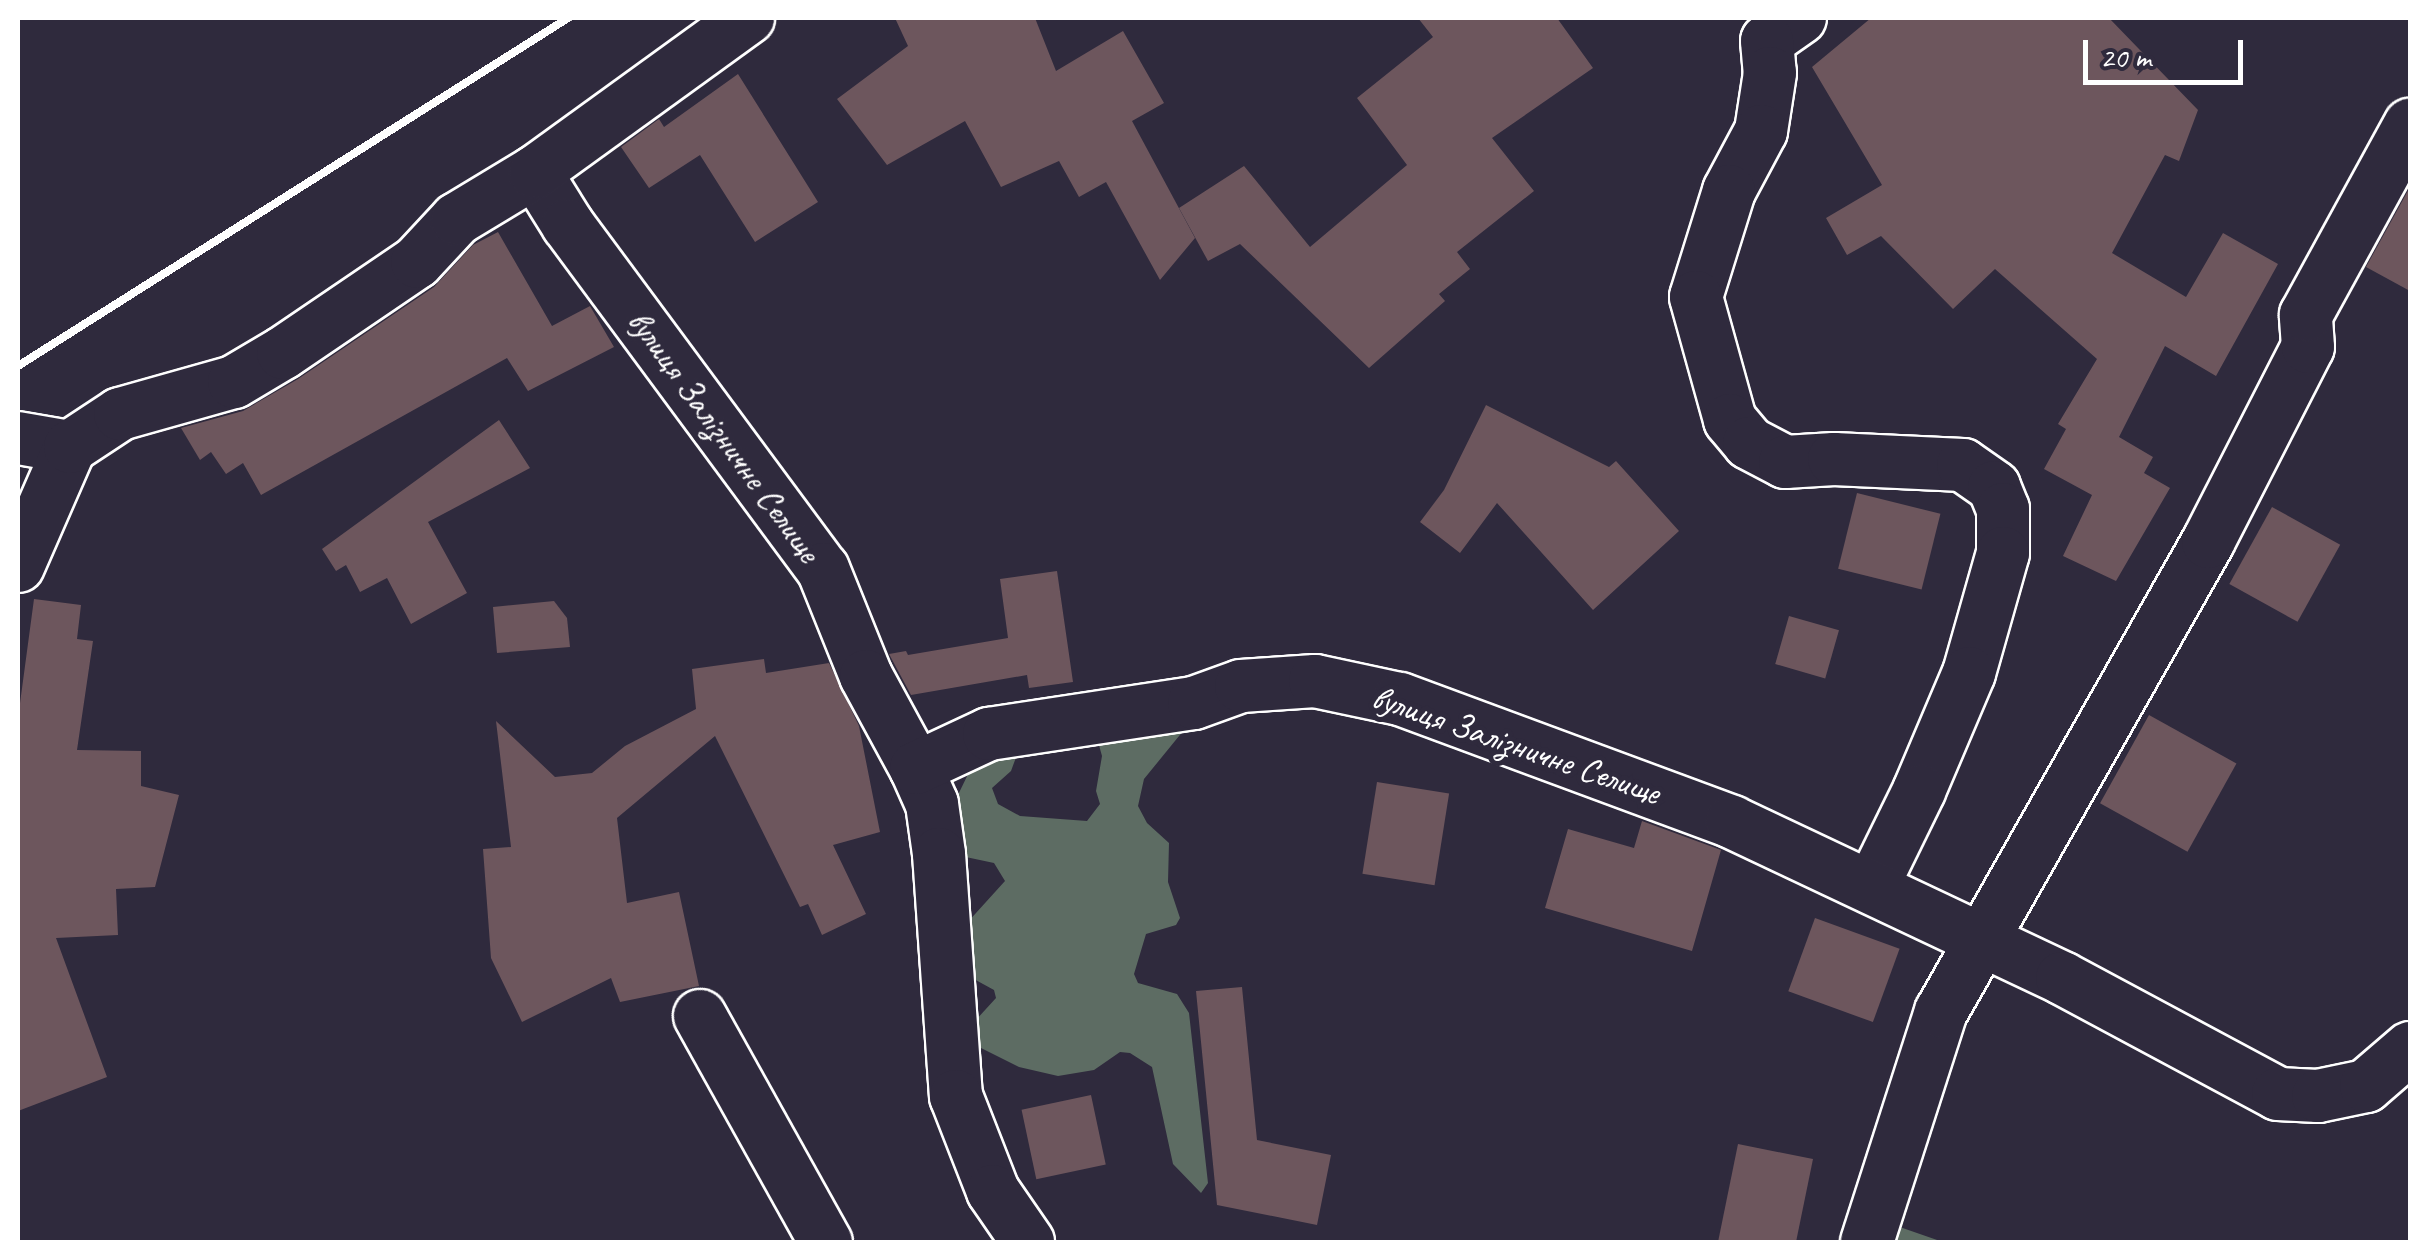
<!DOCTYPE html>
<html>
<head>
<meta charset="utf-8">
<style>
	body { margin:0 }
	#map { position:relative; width:2428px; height:1260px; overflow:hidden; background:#2f2a3d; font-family:Caveat,sans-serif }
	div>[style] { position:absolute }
	.green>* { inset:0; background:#5d6c63 }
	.building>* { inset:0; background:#6d565d; transform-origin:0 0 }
	.roads { filter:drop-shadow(2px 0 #fff) drop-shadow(-2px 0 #fff) drop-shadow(0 2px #fff) drop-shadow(0 -2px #fff) }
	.minor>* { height:52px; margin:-26px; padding:0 26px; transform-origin:26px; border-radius:26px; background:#2f2a3d }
	.rail>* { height:8px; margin:-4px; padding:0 4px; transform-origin:4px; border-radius:4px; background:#fff }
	span { translate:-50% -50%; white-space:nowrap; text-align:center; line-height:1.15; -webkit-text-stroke:10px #2f2a3d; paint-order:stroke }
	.street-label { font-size:35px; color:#fff }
	.frame { position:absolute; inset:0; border:20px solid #fff; pointer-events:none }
	.scale { position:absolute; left:2083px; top:40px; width:160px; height:45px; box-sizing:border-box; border:5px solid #fff; border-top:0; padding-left:12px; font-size:30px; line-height:35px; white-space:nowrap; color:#fff; -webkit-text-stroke:8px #2f2a3d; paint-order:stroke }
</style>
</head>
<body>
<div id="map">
	<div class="green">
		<div style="clip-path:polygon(1188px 725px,1144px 779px,1138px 806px,1147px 823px,1169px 843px,1168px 882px,1180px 918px,1176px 925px,1146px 934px,1134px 974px,1138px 983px,1177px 994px,1189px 1013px,1208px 1183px,1201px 1193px,1173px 1164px,1152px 1067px,1130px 1053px,1120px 1052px,1094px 1070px,1058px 1076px,1019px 1067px,975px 1045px,975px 1021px,996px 998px,994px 990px,972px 978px,966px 924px,1005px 881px,994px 863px,961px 856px,955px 801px,972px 766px,1018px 752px,1011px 771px,992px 788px,998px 804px,1020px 816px,1087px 821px,1100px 804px,1096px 791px,1102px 756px,1097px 738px)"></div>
		<div style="clip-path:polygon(1894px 1225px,1940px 1241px,1939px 1242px,1888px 1242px)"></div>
	</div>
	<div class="building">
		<div style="clip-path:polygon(895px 18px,1035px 18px,1056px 71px,1123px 31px,1164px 103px,1132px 121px,1195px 238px,1160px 280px,1106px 182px,1079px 197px,1059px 161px,1001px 187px,965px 121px,887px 165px,837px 99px,908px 46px)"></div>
		<div style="clip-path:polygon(1418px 18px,1557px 18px,1593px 68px,1492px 138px,1534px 191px,1457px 252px,1470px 269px,1439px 294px,1445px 301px,1369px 368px,1240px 244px,1208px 261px,1179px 208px,1244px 166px,1310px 247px,1407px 165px,1357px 98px,1433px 37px)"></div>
		<div style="clip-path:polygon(1871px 18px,2109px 18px,2198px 110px,2179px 161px,2165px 155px,2112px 253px,2186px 297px,2223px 233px,2278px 264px,2216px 376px,2165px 346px,2119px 437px,2153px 457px,2144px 473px,2170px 488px,2116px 581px,2063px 556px,2092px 495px,2044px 469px,2066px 429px,2058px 424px,2097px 359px,1995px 269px,1953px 309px,1881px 236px,1847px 255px,1826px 218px,1882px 185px,1812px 67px)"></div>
		<div style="clip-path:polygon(738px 74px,818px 202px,755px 242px,700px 155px,649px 188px,621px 147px,659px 119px,664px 127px)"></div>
		<div style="clip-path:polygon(2410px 187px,2410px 291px,2366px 267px)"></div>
		<div style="clip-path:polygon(498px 232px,552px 326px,590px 306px,614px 347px,528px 391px,507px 358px,261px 495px,243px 463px,226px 474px,211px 452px,200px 460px,181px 428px,243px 411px,298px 379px,434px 287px,473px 245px)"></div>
		<div style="clip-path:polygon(1486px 405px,1609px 467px,1616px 461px,1679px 531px,1593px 610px,1497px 503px,1460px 553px,1420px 522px,1444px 490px)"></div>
		<div style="clip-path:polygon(499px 420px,530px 468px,428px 522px,467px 593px,411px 624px,387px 578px,360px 592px,346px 565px,336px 571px,322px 549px)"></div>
		<div style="left:1857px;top:493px;width:86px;height:78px;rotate:14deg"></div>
		<div style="left:2272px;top:507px;width:78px;height:88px;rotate:29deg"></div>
		<div style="clip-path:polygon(1057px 571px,1073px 682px,1029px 688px,1027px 675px,911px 695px,889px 654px,906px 651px,908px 655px,1008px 638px,1000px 579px)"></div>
		<div style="clip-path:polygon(34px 599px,81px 605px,77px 639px,93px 641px,77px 750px,141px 751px,141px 786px,179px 795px,155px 887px,116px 889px,118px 935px,56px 938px,107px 1077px,18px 1111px,18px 718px)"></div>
		<div style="clip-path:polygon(554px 601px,567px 618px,570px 647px,497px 653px,493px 607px)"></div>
		<div style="left:1789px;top:616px;width:52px;height:50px;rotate:16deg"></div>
		<div style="clip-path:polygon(764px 659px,766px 673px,829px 663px,859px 726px,880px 832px,833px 845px,866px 914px,822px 935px,808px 904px,800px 907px,715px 736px,617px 818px,627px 903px,679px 892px,699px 986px,620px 1002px,611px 978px,522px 1022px,491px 958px,483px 849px,511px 847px,496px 721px,555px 777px,592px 773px,625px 746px,696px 709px,692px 669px)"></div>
		<div style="left:2149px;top:715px;width:100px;height:101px;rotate:29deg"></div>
		<div style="left:1377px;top:782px;width:73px;height:93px;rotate:9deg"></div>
		<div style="clip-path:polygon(1642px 821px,1721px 850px,1692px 951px,1545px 908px,1568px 829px,1634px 848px)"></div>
		<div style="left:1815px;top:918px;width:90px;height:78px;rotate:20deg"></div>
		<div style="clip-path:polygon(1242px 987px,1257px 1140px,1331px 1155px,1317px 1225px,1217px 1205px,1196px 991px)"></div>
		<div style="left:1091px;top:1095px;width:71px;height:71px;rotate:78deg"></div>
		<div style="clip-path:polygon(1738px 1144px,1813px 1159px,1796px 1242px,1718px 1242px)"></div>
	</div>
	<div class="roads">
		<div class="minor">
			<div style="left:1800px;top:18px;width:40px;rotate:145.1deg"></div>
			<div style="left:1767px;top:41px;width:32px;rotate:85deg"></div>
			<div style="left:1770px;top:73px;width:59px;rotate:98.8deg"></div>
			<div style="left:1761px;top:131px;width:68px;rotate:118.1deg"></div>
			<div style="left:1729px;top:191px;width:111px;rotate:107.3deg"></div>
			<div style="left:1696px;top:297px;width:128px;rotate:74.5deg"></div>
			<div style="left:1730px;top:420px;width:30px;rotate:50deg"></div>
			<div style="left:1749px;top:443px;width:41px;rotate:27.8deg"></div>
			<div style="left:1785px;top:462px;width:49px;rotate:-3.5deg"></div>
			<div style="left:1834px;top:459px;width:129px;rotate:2.7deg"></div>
			<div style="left:1963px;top:465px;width:38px;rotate:35deg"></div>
			<div style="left:1994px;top:487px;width:24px;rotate:68deg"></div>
			<div style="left:2003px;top:509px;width:44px;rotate:90deg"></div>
			<div style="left:2003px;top:553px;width:125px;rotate:105.8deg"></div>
			<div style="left:1969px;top:673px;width:128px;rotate:113deg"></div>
			<div style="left:1919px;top:791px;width:107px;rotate:116.1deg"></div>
			<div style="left:535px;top:172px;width:62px;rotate:58.1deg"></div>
			<div style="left:568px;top:225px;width:428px;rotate:53.5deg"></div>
			<div style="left:823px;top:569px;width:115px;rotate:68.1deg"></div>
			<div style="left:866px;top:676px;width:105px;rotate:61.5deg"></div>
			<div style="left:916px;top:768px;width:39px;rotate:66deg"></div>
			<div style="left:932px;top:804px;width:50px;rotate:82deg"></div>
			<div style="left:939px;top:854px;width:243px;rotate:86deg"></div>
			<div style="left:956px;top:1096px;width:102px;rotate:68.7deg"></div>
			<div style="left:993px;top:1191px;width:62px;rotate:55.5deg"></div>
			<div style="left:18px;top:438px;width:53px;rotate:9.8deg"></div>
			<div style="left:18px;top:566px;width:130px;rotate:-66.4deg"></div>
			<div style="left:70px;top:447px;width:60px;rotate:-33.4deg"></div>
			<div style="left:120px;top:414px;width:118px;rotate:-15.7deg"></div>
			<div style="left:234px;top:382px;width:57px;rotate:-30.6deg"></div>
			<div style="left:283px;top:353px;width:162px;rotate:-34.2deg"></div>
			<div style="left:417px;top:262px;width:59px;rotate:-47.1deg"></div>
			<div style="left:457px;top:219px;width:91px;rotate:-31.1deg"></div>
			<div style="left:535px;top:172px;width:263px;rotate:-35.9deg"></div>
			<div style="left:916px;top:768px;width:81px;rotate:-25deg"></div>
			<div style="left:989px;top:734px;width:207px;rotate:-8.6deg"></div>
			<div style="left:1194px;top:703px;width:50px;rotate:-19.9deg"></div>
			<div style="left:1241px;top:686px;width:74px;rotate:-3.9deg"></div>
			<div style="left:1315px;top:681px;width:87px;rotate:12deg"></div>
			<div style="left:1400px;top:699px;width:354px;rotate:20.3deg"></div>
			<div style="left:1732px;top:822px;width:365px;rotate:25.3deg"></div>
			<div style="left:2062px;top:978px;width:245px;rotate:28.2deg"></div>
			<div style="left:2278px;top:1094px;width:40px;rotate:2.9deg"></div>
			<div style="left:2318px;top:1096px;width:49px;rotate:-11.8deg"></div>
			<div style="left:2366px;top:1086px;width:58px;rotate:-40.8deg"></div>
			<div style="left:700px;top:1016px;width:259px;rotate:60.9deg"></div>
			<div style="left:1867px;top:1242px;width:242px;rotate:-72.2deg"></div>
			<div style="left:1941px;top:1012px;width:541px;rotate:-60.4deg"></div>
			<div style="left:2208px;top:542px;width:219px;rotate:-62.9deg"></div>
			<div style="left:2308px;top:347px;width:32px;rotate:-94deg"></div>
			<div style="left:2306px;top:315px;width:217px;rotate:-61.3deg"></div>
		</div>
	</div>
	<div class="rail">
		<div style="left:18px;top:366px;width:651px;rotate:-32.32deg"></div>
	</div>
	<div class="street-label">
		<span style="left:724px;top:436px;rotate:54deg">вулиця Залізничне Селище</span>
		<span style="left:1516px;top:745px;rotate:19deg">вулиця Залізничне Селище</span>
	</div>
	<div class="frame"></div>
	<div class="scale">20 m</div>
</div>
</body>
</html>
